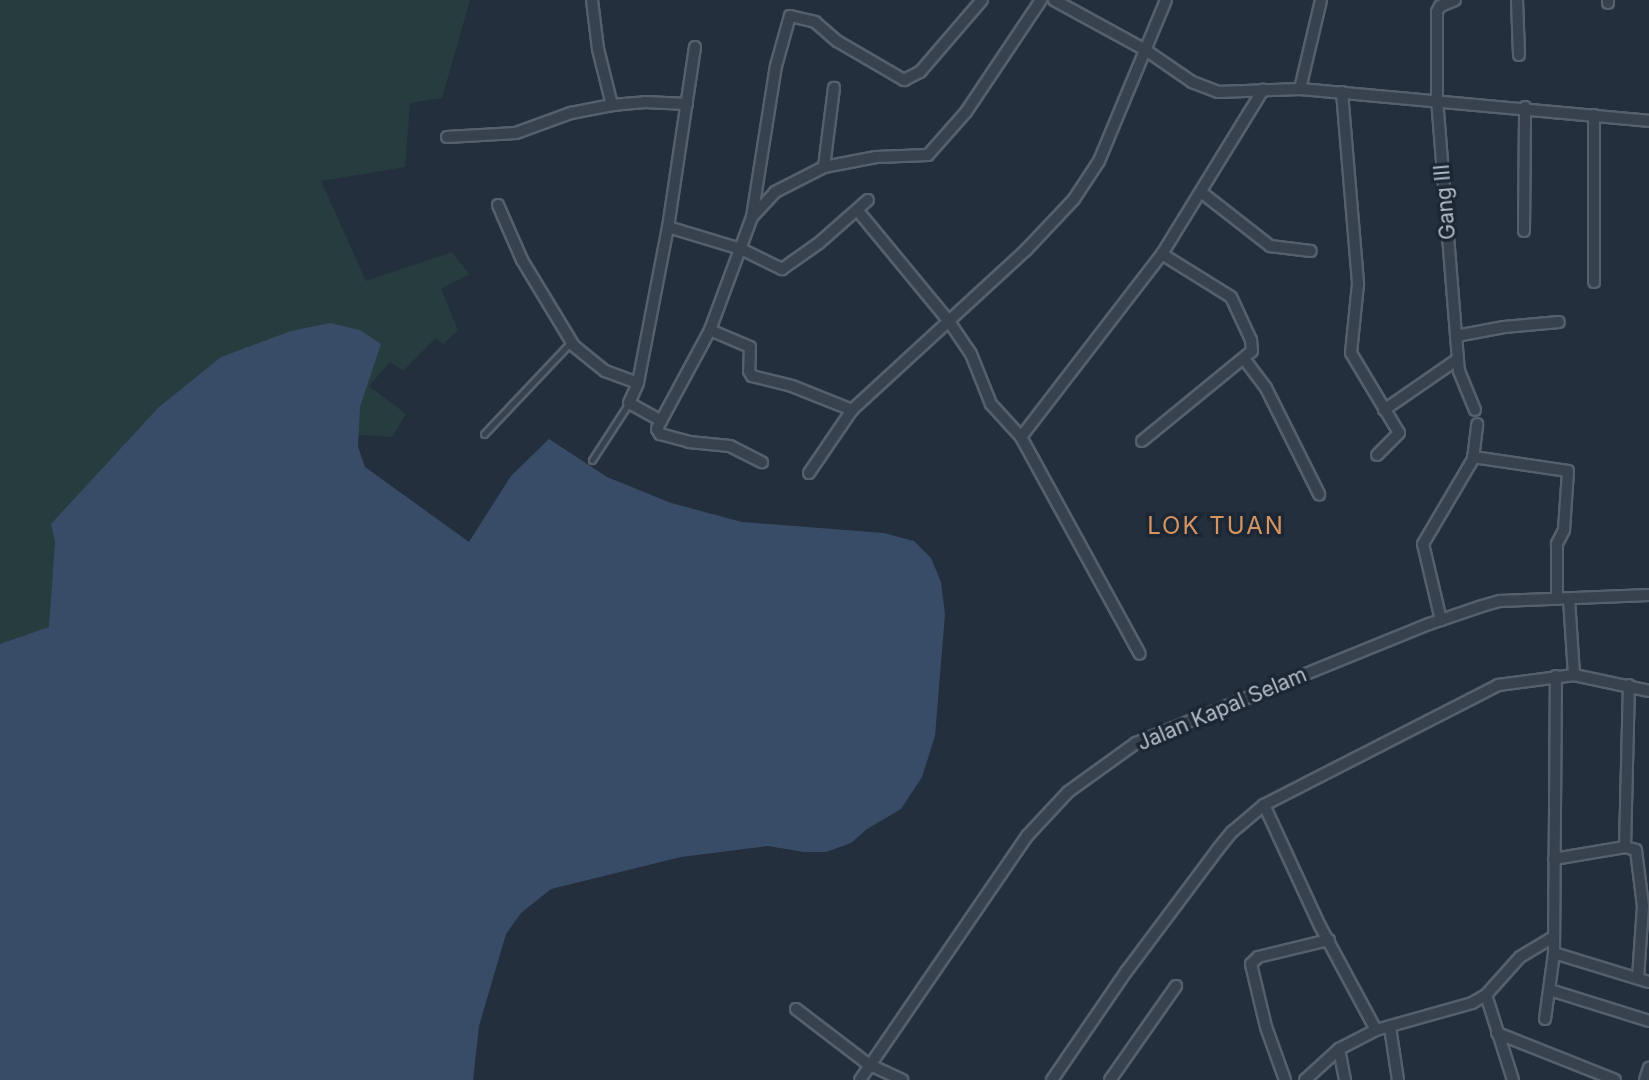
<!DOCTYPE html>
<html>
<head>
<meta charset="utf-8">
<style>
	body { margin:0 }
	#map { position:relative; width:1649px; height:1080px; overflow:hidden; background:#242f3e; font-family:Inter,sans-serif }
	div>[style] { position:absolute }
	.green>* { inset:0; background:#263c3f }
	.water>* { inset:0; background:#394c67 }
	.roads { filter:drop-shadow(2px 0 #565f6c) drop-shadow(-2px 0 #565f6c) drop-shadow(0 2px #565f6c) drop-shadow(0 -2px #565f6c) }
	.lane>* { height:5px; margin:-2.5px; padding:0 2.5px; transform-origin:2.5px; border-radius:2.5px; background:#38414e }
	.street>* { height:10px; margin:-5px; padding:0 5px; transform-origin:5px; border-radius:5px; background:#38414e }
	span { translate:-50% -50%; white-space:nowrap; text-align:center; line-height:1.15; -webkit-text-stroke:7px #1d2633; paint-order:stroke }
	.street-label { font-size:21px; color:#b4bcc9 }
	.quarter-label { font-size:24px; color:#d59563; letter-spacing:2px }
</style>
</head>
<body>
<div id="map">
	<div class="green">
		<div style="clip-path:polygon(0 0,470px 0,442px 98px,410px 103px,405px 167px,321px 181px,366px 281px,452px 252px,469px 274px,441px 289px,458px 330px,443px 344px,436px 338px,403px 371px,390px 362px,369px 386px,406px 414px,392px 437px,329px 433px,0 991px)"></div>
	</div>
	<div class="water">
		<div style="clip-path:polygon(330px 323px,360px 330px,381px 344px,360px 407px,358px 447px,365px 467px,469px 542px,511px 476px,549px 439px,607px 477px,671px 503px,742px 522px,884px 533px,914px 541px,931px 558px,941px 582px,945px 614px,935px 736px,922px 777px,901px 809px,867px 829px,851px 843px,826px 852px,804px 852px,768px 846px,681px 857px,551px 889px,521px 913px,506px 934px,479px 1026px,473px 1080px,0 1080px,0 644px,49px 627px,55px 542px,51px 524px,159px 407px,221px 357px,291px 331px)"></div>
	</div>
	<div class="roads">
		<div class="lane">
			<div style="left:484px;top:434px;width:127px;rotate:-46.6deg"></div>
			<div style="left:592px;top:460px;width:68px;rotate:-57deg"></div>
		</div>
		<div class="street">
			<div style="left:592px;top:0;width:49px;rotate:83deg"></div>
			<div style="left:598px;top:49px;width:58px;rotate:76deg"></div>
			<div style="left:1054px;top:0;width:106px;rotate:28.7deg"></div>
			<div style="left:1147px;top:51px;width:55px;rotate:34.6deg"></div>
			<div style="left:1192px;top:82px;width:28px;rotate:21deg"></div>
			<div style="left:1218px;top:92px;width:82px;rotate:-2.1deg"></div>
			<div style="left:1300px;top:89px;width:350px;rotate:5.2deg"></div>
			<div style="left:1455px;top:0;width:16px;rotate:158deg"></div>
			<div style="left:1440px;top:6px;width:7px;rotate:117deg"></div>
			<div style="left:1437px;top:12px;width:87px;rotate:90deg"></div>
			<div style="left:1437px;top:99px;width:273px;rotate:85.4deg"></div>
			<div style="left:1459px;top:371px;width:42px;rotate:67.7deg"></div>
			<div style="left:1517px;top:0;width:55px;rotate:87.9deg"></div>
			<div style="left:1608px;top:3px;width:3px;rotate:-90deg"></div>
			<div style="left:695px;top:47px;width:182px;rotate:98.5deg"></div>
			<div style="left:668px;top:227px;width:159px;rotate:100.9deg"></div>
			<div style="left:638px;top:383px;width:22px;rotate:114deg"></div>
			<div style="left:629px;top:403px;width:37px;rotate:29deg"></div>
			<div style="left:661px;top:421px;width:103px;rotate:-61.7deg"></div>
			<div style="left:710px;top:330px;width:121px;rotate:-69.6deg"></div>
			<div style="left:752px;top:217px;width:153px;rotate:-81deg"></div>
			<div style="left:776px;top:66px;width:52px;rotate:-74.4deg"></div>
			<div style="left:790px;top:16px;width:26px;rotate:13deg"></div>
			<div style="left:815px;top:22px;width:29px;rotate:41deg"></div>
			<div style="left:837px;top:41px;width:78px;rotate:30.2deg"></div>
			<div style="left:904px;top:80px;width:18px;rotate:-27deg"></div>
			<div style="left:920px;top:72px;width:95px;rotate:-49.3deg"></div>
			<div style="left:1300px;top:89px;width:91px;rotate:-76.7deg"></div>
			<div style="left:1342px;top:92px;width:193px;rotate:85.2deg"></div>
			<div style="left:1358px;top:284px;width:69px;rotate:95.8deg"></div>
			<div style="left:1351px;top:353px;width:93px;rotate:59deg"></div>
			<div style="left:1399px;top:433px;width:31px;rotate:135deg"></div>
			<div style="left:1594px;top:115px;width:167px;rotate:90deg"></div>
			<div style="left:447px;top:137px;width:69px;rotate:-3.3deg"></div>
			<div style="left:516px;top:133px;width:59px;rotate:-20deg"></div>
			<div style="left:571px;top:113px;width:42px;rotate:-11deg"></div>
			<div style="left:612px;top:105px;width:33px;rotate:-5deg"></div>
			<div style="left:645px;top:102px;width:42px;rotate:2.7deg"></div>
			<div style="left:824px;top:167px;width:80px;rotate:-82.8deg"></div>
			<div style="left:1201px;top:192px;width:88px;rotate:38deg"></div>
			<div style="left:1270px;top:246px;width:41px;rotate:7deg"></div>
			<div style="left:498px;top:205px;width:60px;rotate:66.4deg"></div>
			<div style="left:522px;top:260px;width:100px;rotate:58.8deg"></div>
			<div style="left:574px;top:346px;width:40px;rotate:39deg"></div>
			<div style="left:605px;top:371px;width:35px;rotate:20deg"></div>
			<div style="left:858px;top:211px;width:141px;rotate:50.5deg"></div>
			<div style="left:948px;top:320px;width:41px;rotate:55.9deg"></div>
			<div style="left:971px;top:354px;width:54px;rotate:68.2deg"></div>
			<div style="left:991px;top:404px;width:45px;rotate:47.7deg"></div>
			<div style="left:1021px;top:437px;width:247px;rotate:61.3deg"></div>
			<div style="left:752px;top:217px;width:34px;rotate:-47deg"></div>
			<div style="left:775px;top:192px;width:55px;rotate:-27deg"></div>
			<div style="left:824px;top:167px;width:53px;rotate:-10.9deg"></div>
			<div style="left:876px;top:157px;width:52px;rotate:-2.2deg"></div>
			<div style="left:928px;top:155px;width:57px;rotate:-48.5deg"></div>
			<div style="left:966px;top:112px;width:135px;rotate:-56.2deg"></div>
			<div style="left:668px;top:227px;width:76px;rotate:16.8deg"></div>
			<div style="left:741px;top:249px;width:46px;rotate:26deg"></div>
			<div style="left:782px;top:269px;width:45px;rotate:-35.1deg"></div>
			<div style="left:819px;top:243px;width:65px;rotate:-41.3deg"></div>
			<div style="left:1524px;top:231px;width:124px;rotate:-89.5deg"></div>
			<div style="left:710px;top:330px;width:43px;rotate:23deg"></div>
			<div style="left:750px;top:347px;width:24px;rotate:92deg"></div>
			<div style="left:749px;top:371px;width:6px;rotate:59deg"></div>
			<div style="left:752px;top:376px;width:41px;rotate:14deg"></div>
			<div style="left:792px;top:386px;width:65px;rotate:21.8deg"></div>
			<div style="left:1456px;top:336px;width:49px;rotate:-10.6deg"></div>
			<div style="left:1504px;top:327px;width:55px;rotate:-5.2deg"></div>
			<div style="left:1245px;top:360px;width:35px;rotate:53deg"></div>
			<div style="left:1266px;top:388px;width:119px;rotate:63.4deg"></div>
			<div style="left:1384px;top:410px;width:90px;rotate:-34.6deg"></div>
			<div style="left:661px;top:421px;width:9px;rotate:117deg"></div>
			<div style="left:657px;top:429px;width:6px;rotate:59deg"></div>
			<div style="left:660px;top:434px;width:30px;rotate:15deg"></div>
			<div style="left:689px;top:442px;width:41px;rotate:5.6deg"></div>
			<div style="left:730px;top:446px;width:36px;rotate:27deg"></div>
			<div style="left:1021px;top:437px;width:231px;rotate:-52.4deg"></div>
			<div style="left:1162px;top:254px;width:193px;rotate:-58.4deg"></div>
			<div style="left:1142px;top:441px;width:142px;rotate:-39.3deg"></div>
			<div style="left:1252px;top:351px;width:11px;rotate:-95deg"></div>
			<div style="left:1251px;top:340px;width:47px;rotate:-114.9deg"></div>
			<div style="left:1231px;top:297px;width:81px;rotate:-148.1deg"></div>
			<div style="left:1473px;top:457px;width:96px;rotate:8.4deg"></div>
			<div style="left:1568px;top:471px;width:59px;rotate:93.9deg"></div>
			<div style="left:1564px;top:530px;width:16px;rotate:117deg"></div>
			<div style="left:1557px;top:544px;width:55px;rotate:90deg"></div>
			<div style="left:809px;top:473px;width:76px;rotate:-55.7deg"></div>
			<div style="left:852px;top:410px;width:236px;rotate:-42.6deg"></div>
			<div style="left:1026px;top:250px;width:70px;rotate:-46.7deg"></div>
			<div style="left:1074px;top:199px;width:45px;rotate:-56.7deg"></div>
			<div style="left:1099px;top:161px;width:174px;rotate:-67.4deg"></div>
			<div style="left:1569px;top:599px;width:76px;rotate:86.2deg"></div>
			<div style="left:1441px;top:620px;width:78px;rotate:-103.3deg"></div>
			<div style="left:1423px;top:544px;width:99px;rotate:-59.5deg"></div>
			<div style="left:1473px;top:459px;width:35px;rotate:-83deg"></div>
			<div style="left:1264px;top:805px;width:133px;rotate:65.2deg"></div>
			<div style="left:1320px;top:926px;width:118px;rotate:61.7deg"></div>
			<div style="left:1625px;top:847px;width:162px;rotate:-88.6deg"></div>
			<div style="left:1554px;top:859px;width:72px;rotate:-9.6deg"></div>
			<div style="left:1625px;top:847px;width:11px;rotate:15deg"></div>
			<div style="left:1636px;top:850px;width:56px;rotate:82.9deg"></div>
			<div style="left:1643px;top:906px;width:72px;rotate:94deg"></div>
			<div style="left:1554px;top:953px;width:99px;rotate:17deg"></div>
			<div style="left:1550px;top:990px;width:104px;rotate:17.4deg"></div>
			<div style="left:1486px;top:995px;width:89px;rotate:72.4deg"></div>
			<div style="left:796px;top:1009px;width:91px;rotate:37.4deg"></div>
			<div style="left:868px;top:1064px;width:38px;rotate:25deg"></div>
			<div style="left:1545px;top:1019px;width:67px;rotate:-82.2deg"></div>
			<div style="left:1554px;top:953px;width:277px;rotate:-89.6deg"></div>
			<div style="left:1390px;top:1027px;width:54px;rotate:81.4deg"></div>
			<div style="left:1497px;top:1033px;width:127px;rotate:21.7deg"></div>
			<div style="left:1339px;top:1049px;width:32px;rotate:79deg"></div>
			<div style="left:860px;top:1080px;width:297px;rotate:-55.6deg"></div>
			<div style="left:1028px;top:835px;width:59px;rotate:-47.1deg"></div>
			<div style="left:1068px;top:792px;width:84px;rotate:-35.8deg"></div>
			<div style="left:1136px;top:743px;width:316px;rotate:-22.1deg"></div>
			<div style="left:1429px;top:624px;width:56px;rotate:-18.8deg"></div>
			<div style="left:1482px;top:606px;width:19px;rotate:-16deg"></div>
			<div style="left:1500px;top:601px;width:149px;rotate:-2.3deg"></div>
			<div style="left:1052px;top:1080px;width:131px;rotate:-55.6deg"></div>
			<div style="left:1126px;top:972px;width:154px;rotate:-53.2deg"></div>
			<div style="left:1218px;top:849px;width:22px;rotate:-51deg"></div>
			<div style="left:1232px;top:832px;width:42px;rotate:-40.2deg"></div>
			<div style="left:1264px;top:805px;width:263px;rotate:-27.1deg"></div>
			<div style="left:1498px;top:685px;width:77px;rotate:-7.5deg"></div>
			<div style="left:1574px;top:675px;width:77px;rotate:12deg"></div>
			<div style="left:1110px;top:1080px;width:115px;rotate:-54.9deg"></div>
			<div style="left:1285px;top:1080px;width:56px;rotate:-109.7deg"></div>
			<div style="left:1266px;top:1027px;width:65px;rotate:-103.4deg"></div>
			<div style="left:1251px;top:964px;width:10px;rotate:-45deg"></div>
			<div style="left:1258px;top:957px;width:73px;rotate:-13.5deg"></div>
			<div style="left:1305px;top:1080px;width:46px;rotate:-42.4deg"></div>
			<div style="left:1339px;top:1049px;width:42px;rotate:-27.2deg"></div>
			<div style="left:1376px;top:1030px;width:100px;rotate:-15.7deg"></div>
			<div style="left:1472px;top:1003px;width:16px;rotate:-30deg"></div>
			<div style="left:1486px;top:995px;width:51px;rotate:-48.2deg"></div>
			<div style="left:1520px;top:957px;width:39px;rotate:-31deg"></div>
			<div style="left:1645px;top:1080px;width:13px;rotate:-72deg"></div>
		</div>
	</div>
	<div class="street-label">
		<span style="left:1445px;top:202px;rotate:-95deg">Gang III</span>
		<span style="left:1222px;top:709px;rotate:-23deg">Jalan Kapal Selam</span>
	</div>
	<div class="quarter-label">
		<span style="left:1216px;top:526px">LOK TUAN</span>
	</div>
</div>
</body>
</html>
